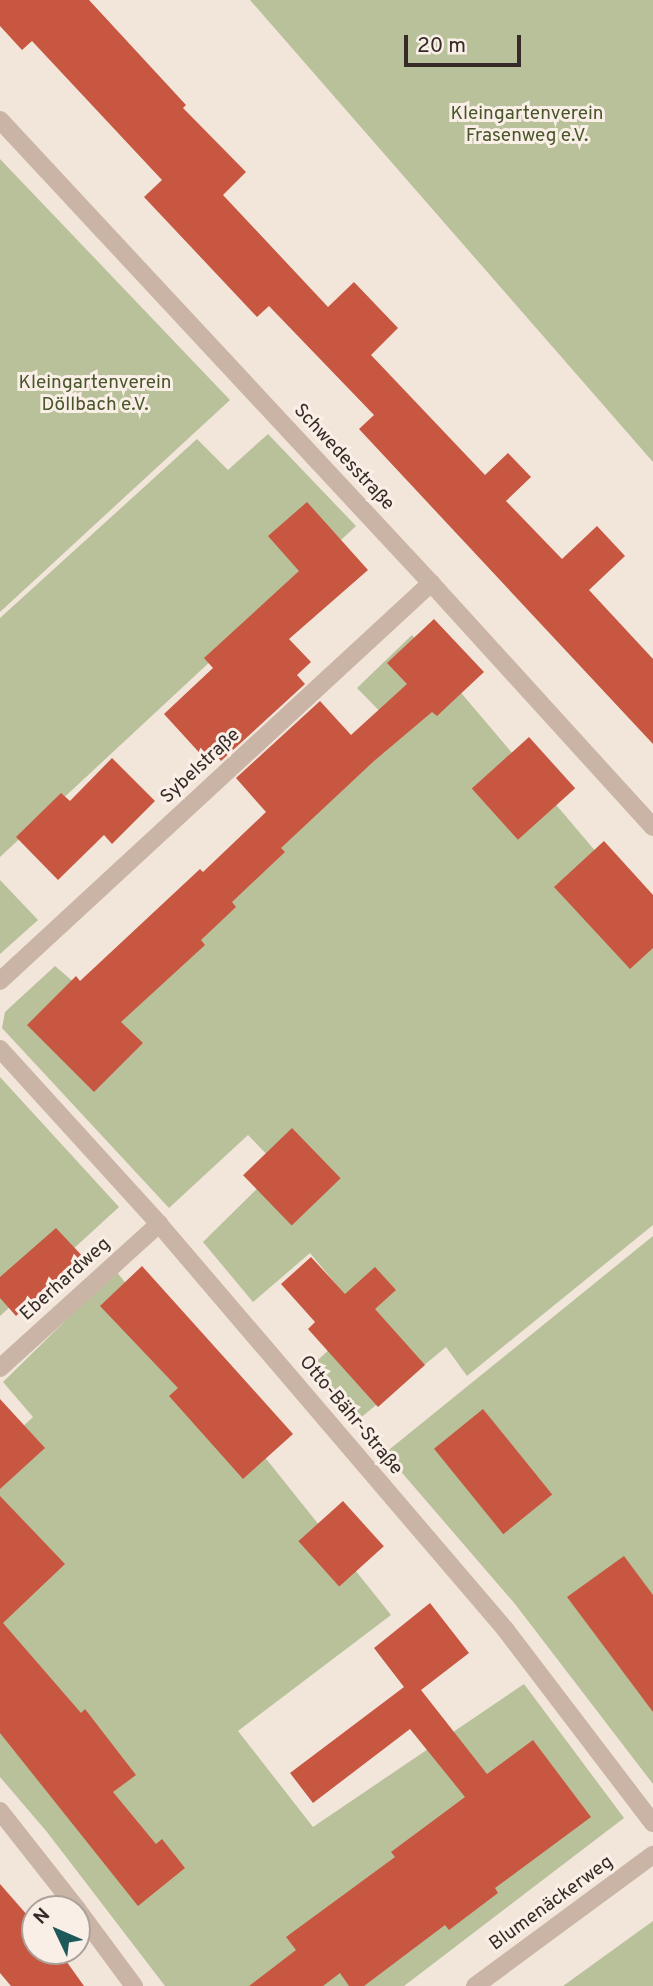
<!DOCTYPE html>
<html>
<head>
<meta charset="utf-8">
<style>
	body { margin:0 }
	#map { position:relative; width:653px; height:1986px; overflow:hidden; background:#f2e5da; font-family:Overpass,sans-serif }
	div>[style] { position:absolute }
	.green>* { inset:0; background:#b8c19a }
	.building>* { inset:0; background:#c85742; transform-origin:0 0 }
	.service>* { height:18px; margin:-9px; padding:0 9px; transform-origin:9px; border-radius:9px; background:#cab4a6 }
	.minor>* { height:18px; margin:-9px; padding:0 9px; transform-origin:9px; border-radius:9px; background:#cab4a6 }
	span { translate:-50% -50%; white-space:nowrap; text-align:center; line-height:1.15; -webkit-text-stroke:6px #faefe7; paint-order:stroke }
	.park-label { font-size:19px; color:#49552a }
	.street-label { font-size:19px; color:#362b27 }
	.north { position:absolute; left:21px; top:1895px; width:70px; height:70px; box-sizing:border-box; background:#faefe7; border:2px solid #aca19a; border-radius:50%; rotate:314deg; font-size:19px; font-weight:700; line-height:28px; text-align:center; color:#362b27 }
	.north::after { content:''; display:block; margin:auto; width:24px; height:32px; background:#1c5958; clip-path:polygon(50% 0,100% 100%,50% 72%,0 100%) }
	.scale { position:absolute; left:404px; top:35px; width:117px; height:32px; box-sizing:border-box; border:4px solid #362b27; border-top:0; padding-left:9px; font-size:21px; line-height:24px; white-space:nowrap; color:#362b27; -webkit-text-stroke:5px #faefe7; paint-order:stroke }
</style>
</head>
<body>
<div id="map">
	<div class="green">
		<div style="clip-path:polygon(250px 0,653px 0,653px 462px)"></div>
		<div style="clip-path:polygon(0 159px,230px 400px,0 612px)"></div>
		<div style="clip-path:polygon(268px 434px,356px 526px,0 857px,0 618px,197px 439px,228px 470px)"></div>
		<div style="clip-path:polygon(412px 635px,653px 919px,653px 1225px,467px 1376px,446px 1347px,358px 1420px,309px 1368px,364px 1318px,310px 1253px,253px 1302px,203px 1242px,279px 1167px,248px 1135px,169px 1208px,2px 1028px,5px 1012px,55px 966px,77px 985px,401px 733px,357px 688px)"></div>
		<div style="clip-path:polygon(0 880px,38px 920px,0 954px)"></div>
		<div style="clip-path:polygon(0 1077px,119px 1207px,0 1316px)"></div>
		<div style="clip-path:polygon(653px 1236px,653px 1784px,515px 1604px,385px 1453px)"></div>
		<div style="clip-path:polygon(116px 1271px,391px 1615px,238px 1731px,313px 1827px,524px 1684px,624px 1818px,404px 1986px,165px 1986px,47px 1832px,0 1777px,0 1448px,33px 1417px,3px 1382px)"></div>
		<div style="clip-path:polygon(653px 1921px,653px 1986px,563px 1986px)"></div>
	</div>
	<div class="building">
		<div style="clip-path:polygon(0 0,89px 0,186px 105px,183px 108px,246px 172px,223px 195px,328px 307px,354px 282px,398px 328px,371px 355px,485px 475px,508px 453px,531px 477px,506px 501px,562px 559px,597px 526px,625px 556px,589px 590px,653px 659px,653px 744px,359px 429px,374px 415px,269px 306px,257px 317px,144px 197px,162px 180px,32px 41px,22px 50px,0 26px)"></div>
		<div style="clip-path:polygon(307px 502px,368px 570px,289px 639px,311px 662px,297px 675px,305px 684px,221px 761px,214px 752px,206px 760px,164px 714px,213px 668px,204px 658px,299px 571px,268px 536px)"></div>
		<div style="clip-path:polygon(434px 619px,484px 672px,437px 716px,432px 712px,374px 761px,281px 848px,285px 852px,232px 902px,236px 907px,201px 940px,205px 945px,121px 1022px,143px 1043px,94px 1092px,27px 1025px,76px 976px,80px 981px,200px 869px,203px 872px,266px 812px,236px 778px,320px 701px,351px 735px,407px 684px,387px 663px)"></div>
		<div style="left:529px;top:737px;width:69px;height:77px;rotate:48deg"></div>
		<div style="clip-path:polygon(112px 758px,155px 801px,112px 844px,104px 835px,58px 880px,16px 837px,61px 793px,70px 801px)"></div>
		<div style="clip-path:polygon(604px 841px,653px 895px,653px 948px,630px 969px,554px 887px)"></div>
		<div style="left:292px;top:1128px;width:70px;height:68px;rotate:46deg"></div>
		<div style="clip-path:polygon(56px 1228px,87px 1261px,63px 1285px,57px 1279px,16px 1316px,0 1298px,0 1277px)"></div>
		<div style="clip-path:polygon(311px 1257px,345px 1294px,375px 1267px,396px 1290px,375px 1309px,425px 1365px,378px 1407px,308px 1329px,315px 1322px,281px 1284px)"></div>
		<div style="clip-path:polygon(142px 1266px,293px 1434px,243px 1479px,169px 1396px,178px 1388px,100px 1306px)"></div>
		<div style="clip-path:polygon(0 1399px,45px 1448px,0 1489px)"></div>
		<div style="left:483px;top:1409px;width:110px;height:63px;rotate:51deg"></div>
		<div style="clip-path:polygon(0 1496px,65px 1564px,3px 1623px,81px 1713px,85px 1709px,136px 1775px,113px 1792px,156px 1844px,162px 1839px,185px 1868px,138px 1906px,0 1733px)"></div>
		<div style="left:343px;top:1501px;width:61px;height:60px;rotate:48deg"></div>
		<div style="clip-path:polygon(624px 1556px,653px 1595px,653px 1712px,567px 1597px)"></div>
		<div style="clip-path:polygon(430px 1603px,469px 1653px,421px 1690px,487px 1774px,533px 1740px,591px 1817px,495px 1888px,498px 1893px,449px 1930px,445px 1925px,364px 1986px,349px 1986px,340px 1973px,323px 1986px,249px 1986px,296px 1950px,286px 1937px,395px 1857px,391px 1852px,465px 1797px,410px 1729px,313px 1803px,290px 1773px,404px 1687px,374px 1648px)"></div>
		<div style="clip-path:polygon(0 1884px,35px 1924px,35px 1951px,59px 1951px,84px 1986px,11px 1986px,0 1973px)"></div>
	</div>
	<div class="service">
		<div style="left:0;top:1368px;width:215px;rotate:-42.2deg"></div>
	</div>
	<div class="minor">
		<div style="left:0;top:120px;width:633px;rotate:47.05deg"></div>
		<div style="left:431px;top:583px;width:330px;rotate:47.7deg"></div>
		<div style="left:0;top:981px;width:587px;rotate:-42.72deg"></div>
		<div style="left:0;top:1049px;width:236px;rotate:47.7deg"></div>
		<div style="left:159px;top:1224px;width:533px;rotate:49.49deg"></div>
		<div style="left:505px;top:1629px;width:244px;rotate:52.7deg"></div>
		<div style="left:0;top:1811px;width:125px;rotate:51.8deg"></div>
		<div style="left:77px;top:1909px;width:96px;rotate:53.5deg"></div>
		<div style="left:475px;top:1986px;width:221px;rotate:-36.4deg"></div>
	</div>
	<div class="park-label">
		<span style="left:527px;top:126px">Kleingartenverein<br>Frasenweg e.V.</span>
		<span style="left:95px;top:395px">Kleingartenverein<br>Döllbach e.V.</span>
	</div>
	<div class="street-label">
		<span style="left:343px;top:458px;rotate:47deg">Schwedesstraße</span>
		<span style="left:201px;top:767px;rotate:-43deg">Sybelstraße</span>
		<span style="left:66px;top:1280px;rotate:-42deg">Eberhardweg</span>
		<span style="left:350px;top:1416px;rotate:50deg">Otto-Bähr-Straße</span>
		<span style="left:552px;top:1904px;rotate:-36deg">Blumenäckerweg</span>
	</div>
	<div class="north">N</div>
	<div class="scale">20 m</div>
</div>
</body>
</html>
